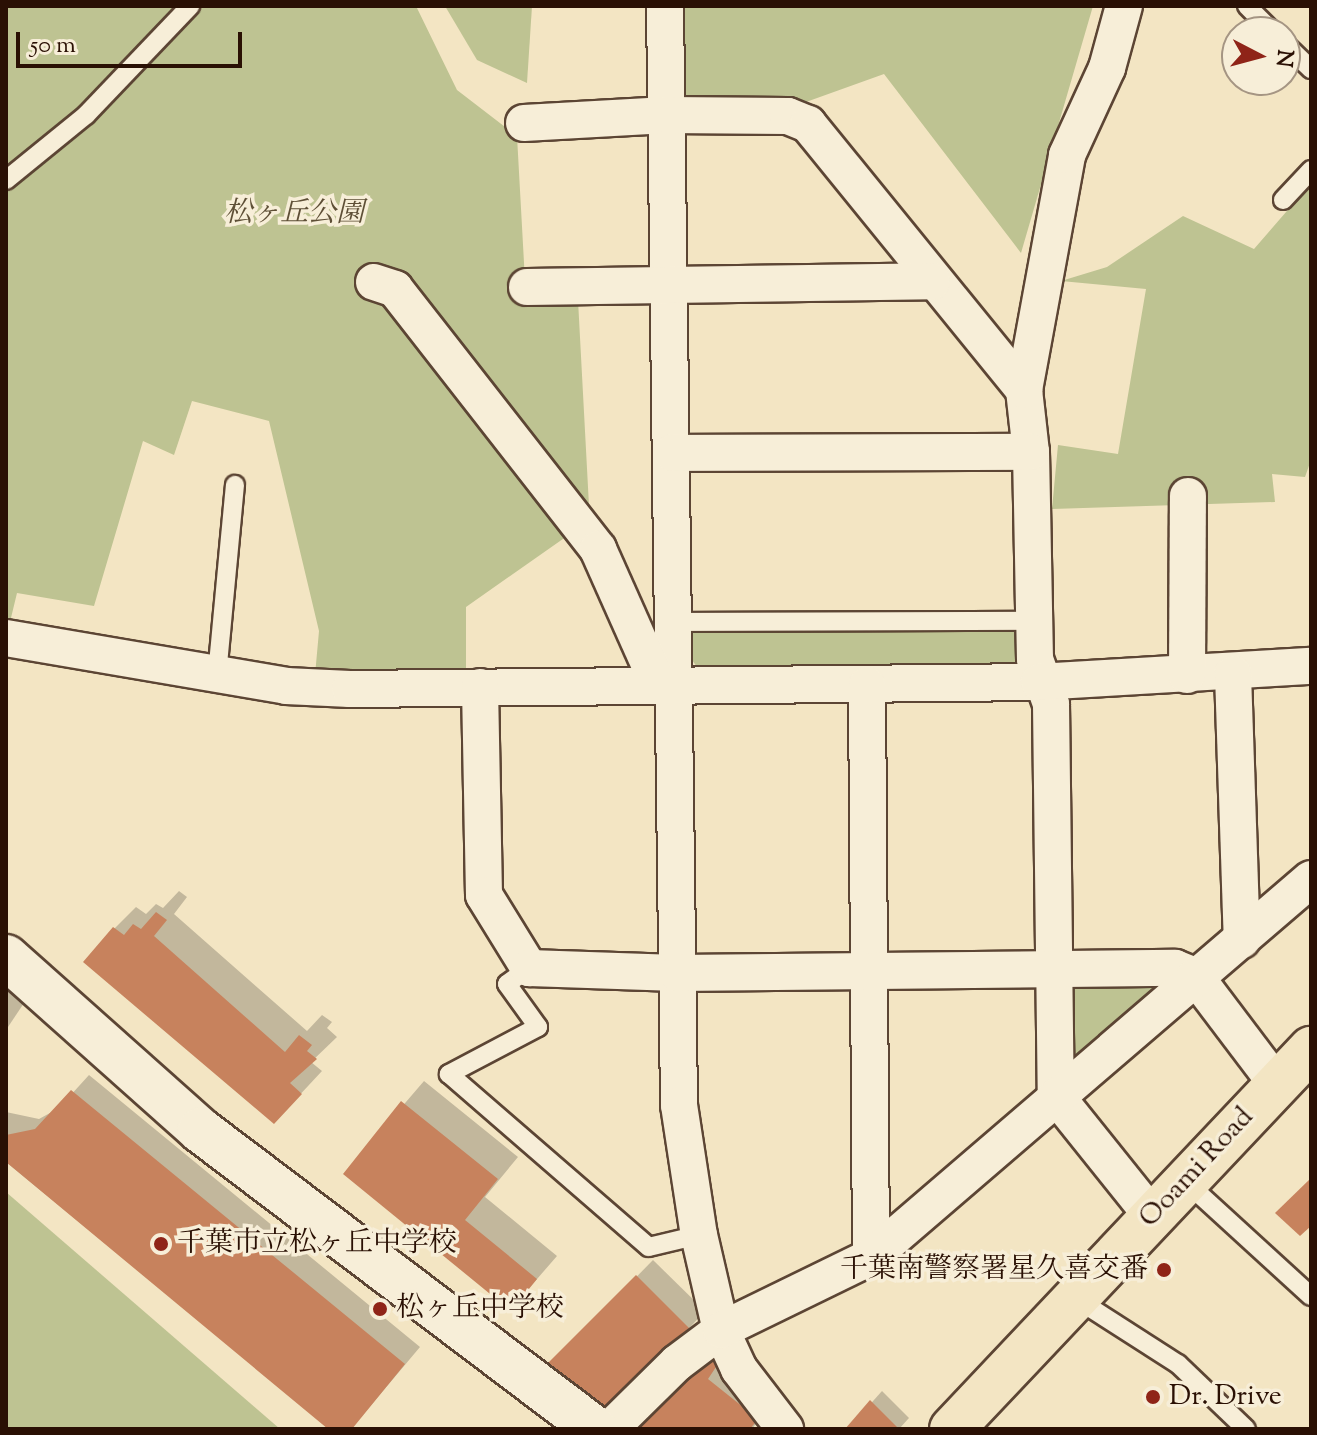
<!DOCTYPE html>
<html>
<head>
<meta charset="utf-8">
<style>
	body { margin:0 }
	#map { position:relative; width:1317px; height:1435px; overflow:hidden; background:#f3e5c3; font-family:"Sorts Mill Goudy","Noto Serif JP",serif }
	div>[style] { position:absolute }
	.green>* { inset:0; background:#bec392 }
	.shadow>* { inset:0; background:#0003 }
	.building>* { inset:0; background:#c7825d; transform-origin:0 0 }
	.roads { filter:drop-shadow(2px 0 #5c4534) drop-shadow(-2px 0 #5c4534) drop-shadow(0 2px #5c4534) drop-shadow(0 -2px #5c4534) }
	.lane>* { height:18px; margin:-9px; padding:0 9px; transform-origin:9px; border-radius:9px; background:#f7eed8 }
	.street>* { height:36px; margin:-18px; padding:0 18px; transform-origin:18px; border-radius:18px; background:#f7eed8 }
	.secondary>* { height:44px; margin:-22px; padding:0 22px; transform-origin:22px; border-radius:22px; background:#f7eed8 }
	.primary>* { height:44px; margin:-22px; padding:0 22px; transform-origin:22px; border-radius:22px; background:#f3e5c3 }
	.dots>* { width:22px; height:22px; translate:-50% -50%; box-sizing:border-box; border:4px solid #f7eed8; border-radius:50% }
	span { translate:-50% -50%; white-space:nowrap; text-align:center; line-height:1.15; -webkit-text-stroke:7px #f7eed8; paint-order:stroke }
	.park-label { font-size:28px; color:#5e4f36; font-style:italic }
	.street-label { font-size:28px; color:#2a1004 }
	.poi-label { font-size:28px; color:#2a1004 }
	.left { translate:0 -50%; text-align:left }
	.right { translate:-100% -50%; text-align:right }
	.frame { position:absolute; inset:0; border:8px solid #2a1004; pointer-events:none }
	.north { position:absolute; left:1221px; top:16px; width:80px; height:80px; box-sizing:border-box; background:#f7eed8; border:2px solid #a59583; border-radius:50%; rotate:96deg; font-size:22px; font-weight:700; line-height:32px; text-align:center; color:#2a1004 }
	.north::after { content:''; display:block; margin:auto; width:28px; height:36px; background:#8f2418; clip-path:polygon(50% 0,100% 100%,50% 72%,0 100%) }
	.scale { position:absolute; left:16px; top:32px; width:226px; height:36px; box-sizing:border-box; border:4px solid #2a1004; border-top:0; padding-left:10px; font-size:24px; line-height:28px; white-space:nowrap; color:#2a1004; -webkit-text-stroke:6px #f7eed8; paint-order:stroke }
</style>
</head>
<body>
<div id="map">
	<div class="green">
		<div style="clip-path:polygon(6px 6px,416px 6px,457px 90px,517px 136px,526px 299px,578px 300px,592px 562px,570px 534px,466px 607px,466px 675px,315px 675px,319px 631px,269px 421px,192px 401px,174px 455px,143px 441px,94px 606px,17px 593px,10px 622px,6px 622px)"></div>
		<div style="clip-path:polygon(445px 6px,532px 6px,527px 83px,477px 60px)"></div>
		<div style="clip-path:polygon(672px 6px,1093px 6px,1021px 253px,884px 74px,806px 102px,674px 100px)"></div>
		<div style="clip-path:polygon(1306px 189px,1311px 189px,1311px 460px,1305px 477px,1272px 474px,1275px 502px,1052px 509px,1058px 445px,1118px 454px,1146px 289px,1061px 281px,1107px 267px,1183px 216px,1254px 249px)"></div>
		<div style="clip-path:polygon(693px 629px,1020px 629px,1020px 663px,1011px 668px,697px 667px,692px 660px)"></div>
		<div style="clip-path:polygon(1155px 977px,1156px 992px,1075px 1062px,1066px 1059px,1065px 985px)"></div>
		<div style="clip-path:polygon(6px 1192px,280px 1429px,6px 1429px)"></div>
	</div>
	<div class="shadow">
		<div style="clip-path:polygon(179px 891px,187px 897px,174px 914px,307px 1031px,322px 1015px,332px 1022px,327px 1028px,337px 1037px,311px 1062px,322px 1071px,295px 1100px,114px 929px,136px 907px,146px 914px,156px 904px,163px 908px)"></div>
		<div style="clip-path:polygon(6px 988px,24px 1003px,6px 1030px)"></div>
		<div style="clip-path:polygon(89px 1075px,420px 1347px,351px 1429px,331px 1429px,6px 1162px,6px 1112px,39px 1119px,59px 1108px)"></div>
		<div style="clip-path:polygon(424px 1081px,518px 1157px,485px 1197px,557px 1256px,511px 1309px,345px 1173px)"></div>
		<div style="clip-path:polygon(653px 1260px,705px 1311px,625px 1398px,549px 1366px)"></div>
		<div style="clip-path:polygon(723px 1336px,772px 1402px,752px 1429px,630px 1429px)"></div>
		<div style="clip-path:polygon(882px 1391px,909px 1418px,899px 1429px,848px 1429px)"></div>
	</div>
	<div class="building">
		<div style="clip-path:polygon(156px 912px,167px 920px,154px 936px,285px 1052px,299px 1035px,312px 1045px,307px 1051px,317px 1059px,290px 1083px,302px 1094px,274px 1124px,83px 962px,113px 927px,124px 935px,133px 924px,141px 929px)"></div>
		<div style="clip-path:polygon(71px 1090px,405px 1364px,352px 1429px,328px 1429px,6px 1162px,6px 1135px,35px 1129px)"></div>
		<div style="clip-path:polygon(401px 1101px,498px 1179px,465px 1220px,537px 1279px,511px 1311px,343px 1174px)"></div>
		<div style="clip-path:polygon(1311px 1178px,1311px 1226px,1300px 1236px,1275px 1213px)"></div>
		<div style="left:636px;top:1275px;width:76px;height:128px;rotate:45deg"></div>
		<div style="clip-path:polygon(705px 1351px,718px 1364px,708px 1379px,758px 1419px,750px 1429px,628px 1429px)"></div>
		<div style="clip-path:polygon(870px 1400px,899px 1429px,845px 1429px)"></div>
	</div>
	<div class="roads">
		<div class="lane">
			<div style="left:1247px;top:6px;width:37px;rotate:45deg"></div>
			<div style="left:1285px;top:44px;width:36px;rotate:44deg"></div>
			<div style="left:6px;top:180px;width:103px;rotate:-39.1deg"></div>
			<div style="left:86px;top:115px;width:151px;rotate:-46.3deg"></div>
			<div style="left:1283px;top:200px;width:41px;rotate:-47deg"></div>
			<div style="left:676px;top:622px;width:359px;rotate:-0.2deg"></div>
			<div style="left:217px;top:675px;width:191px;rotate:-84.6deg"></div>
			<div style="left:529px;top:968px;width:27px;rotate:144deg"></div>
			<div style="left:507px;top:984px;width:53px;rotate:54.2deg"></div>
			<div style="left:538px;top:1027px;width:101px;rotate:152.2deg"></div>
			<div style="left:449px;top:1074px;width:264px;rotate:40.9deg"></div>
			<div style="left:649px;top:1247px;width:51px;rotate:-13.5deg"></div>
			<div style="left:1186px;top:1182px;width:169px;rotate:42.4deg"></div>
			<div style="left:1075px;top:1298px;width:122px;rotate:32.7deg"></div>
			<div style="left:1178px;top:1364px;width:94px;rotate:43.7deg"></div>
		</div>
		<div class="street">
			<div style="left:665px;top:6px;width:1099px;rotate:89.27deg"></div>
			<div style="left:679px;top:1105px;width:132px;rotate:81.3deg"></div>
			<div style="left:699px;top:1235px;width:98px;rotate:77deg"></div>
			<div style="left:721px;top:1330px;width:43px;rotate:65.2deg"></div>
			<div style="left:739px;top:1369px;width:76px;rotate:52.5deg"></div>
			<div style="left:524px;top:123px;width:143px;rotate:-3.2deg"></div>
			<div style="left:667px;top:115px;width:121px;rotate:0.5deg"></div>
			<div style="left:788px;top:116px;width:22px;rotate:22deg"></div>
			<div style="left:808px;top:124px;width:343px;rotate:50.9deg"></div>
			<div style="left:1024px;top:390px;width:62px;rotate:83.6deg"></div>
			<div style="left:1031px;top:452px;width:207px;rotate:88.9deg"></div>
			<div style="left:1035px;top:659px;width:48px;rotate:70.4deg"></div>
			<div style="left:1051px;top:704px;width:392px;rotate:89.3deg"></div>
			<div style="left:1056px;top:1096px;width:154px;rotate:51.3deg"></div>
			<div style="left:374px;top:282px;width:22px;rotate:18deg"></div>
			<div style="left:395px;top:289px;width:330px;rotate:52deg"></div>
			<div style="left:598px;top:549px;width:148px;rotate:66deg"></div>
			<div style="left:527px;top:287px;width:405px;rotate:-0.8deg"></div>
			<div style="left:1024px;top:390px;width:239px;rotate:-79.6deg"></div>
			<div style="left:1067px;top:155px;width:96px;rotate:-65.3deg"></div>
			<div style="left:1107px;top:68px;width:64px;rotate:-74.7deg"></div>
			<div style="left:672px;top:453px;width:359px;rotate:-0.2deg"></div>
			<div style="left:6px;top:638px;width:284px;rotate:9.7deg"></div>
			<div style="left:286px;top:686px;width:64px;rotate:2.7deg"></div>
			<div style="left:350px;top:689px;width:689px;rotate:-0.58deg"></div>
			<div style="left:1039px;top:682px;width:272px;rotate:-3.4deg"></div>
			<div style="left:1233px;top:674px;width:266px;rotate:88.1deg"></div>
			<div style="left:1187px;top:675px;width:179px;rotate:-89.7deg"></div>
			<div style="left:867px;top:685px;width:572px;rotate:89.6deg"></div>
			<div style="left:480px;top:687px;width:208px;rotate:88.9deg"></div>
			<div style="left:484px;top:895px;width:86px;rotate:58.3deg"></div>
			<div style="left:529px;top:968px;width:148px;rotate:1.9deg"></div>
			<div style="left:677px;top:973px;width:498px;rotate:-0.6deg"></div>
			<div style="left:1175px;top:968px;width:22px;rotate:22deg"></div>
			<div style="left:1195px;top:976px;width:134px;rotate:52.9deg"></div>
			<div style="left:610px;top:1429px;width:94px;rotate:-44.6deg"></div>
			<div style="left:677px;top:1363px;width:55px;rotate:-36.9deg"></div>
			<div style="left:721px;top:1330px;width:167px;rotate:-26deg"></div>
			<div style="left:871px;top:1257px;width:580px;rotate:-40.67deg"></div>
		</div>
		<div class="secondary">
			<div style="left:6px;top:957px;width:260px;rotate:41.7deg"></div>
			<div style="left:200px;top:1130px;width:495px;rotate:37.1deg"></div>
		</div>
		<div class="primary">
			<div style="left:952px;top:1429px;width:523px;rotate:-46.63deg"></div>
		</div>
	</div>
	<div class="dots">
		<div style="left:161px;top:1244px;background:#8f2418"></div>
		<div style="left:1164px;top:1270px;background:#8f2418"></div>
		<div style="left:380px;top:1309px;background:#8f2418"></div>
		<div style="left:1153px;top:1397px;background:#8f2418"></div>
	</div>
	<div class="park-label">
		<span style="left:294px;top:214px">松ヶ丘公園</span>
	</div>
	<div class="street-label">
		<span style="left:1197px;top:1168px;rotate:-47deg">Ooami Road</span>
	</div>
	<div class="poi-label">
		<span class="left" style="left:177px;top:1244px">千葉市立松ヶ丘中学校</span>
		<span class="right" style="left:1148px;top:1270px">千葉南警察署星久喜交番</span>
		<span class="left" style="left:396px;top:1309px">松ヶ丘中学校</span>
		<span class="left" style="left:1169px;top:1397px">Dr. Drive</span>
	</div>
	<div class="frame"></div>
	<div class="north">N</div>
	<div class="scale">50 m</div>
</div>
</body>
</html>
